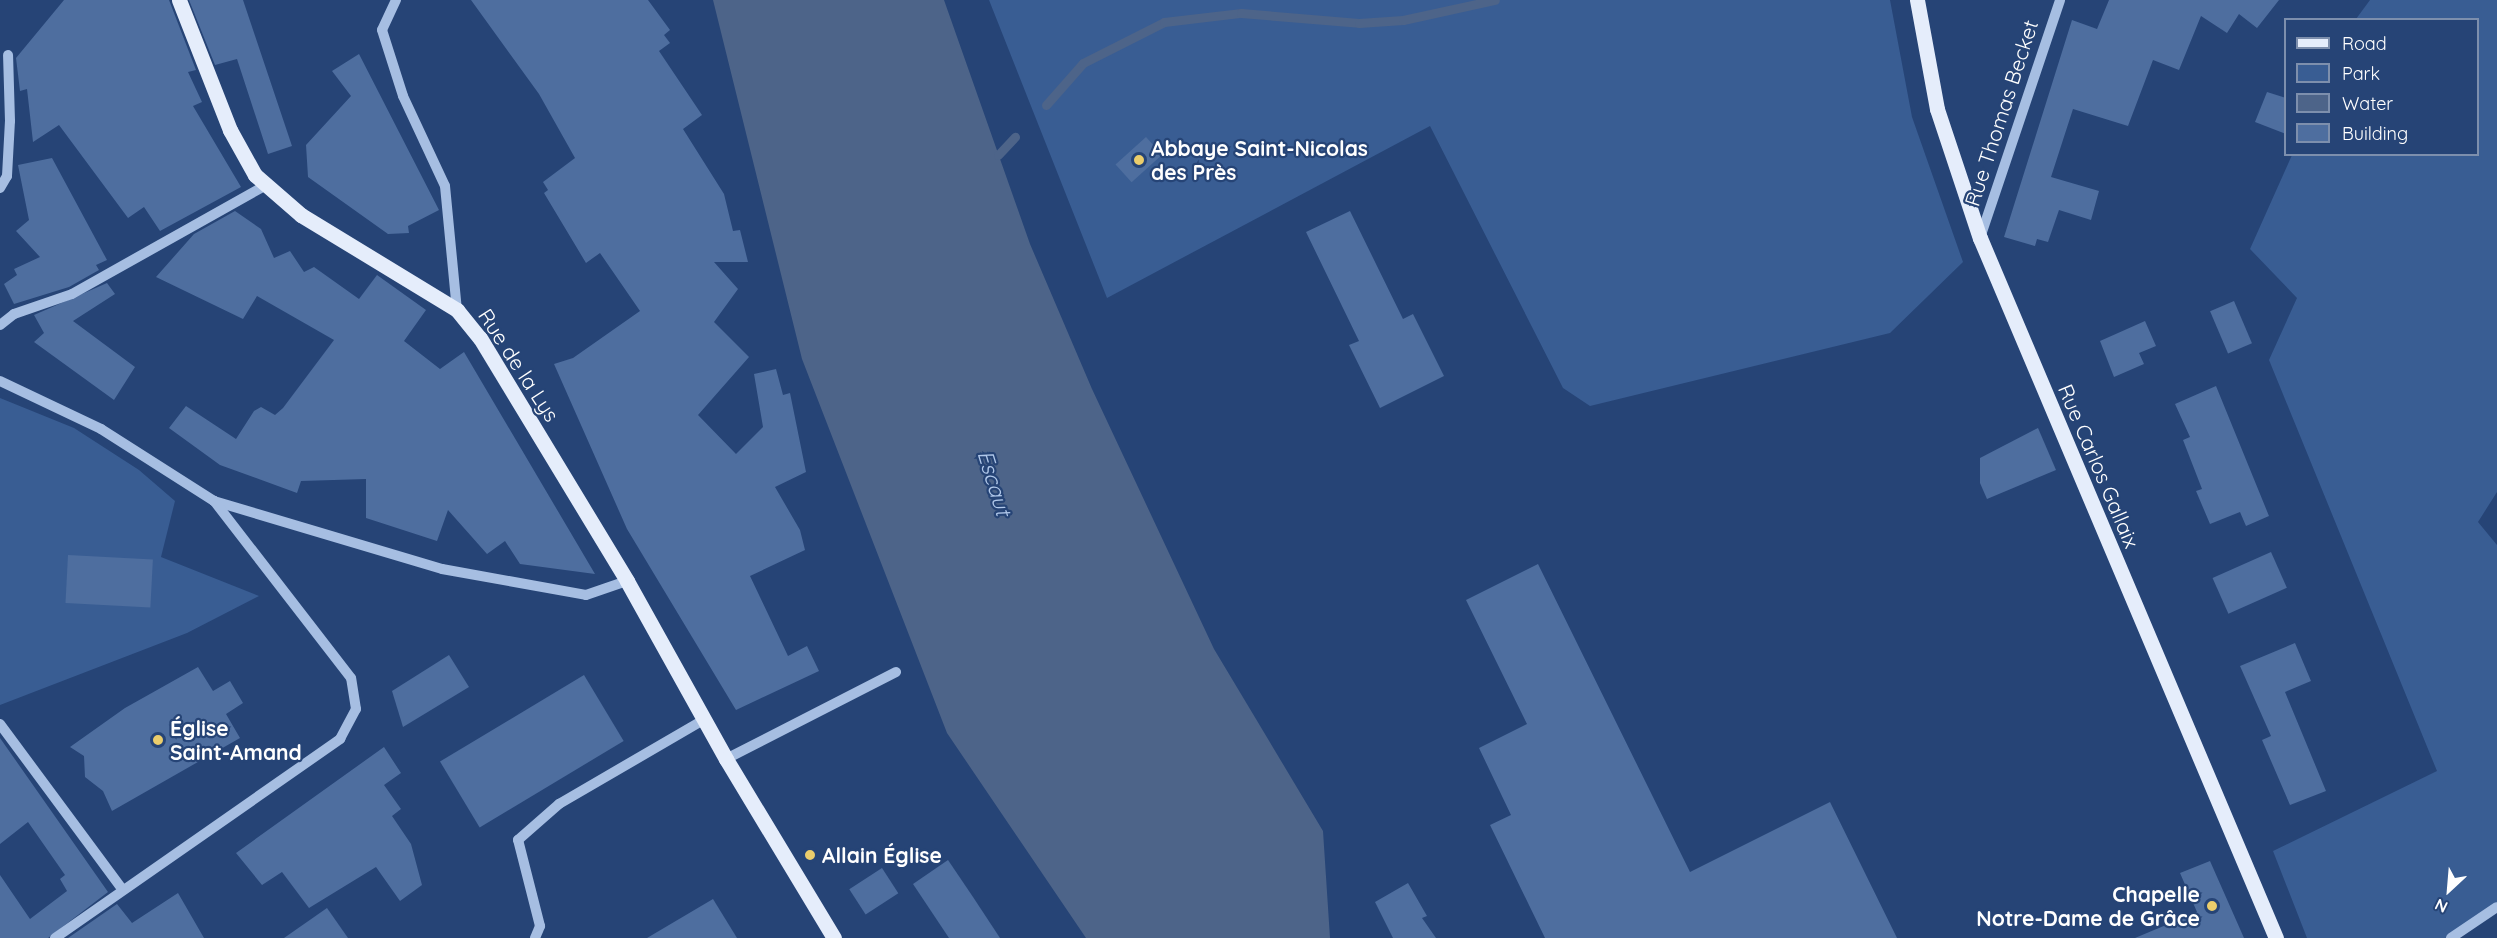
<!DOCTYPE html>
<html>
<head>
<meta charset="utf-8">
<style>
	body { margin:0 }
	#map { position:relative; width:2497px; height:938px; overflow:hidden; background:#264476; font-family:Quicksand,sans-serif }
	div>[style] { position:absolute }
	.green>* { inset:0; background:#395d93 }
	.water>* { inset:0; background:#4d6489 }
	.stream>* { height:9px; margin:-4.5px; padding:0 4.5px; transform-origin:4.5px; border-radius:4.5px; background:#4d6489 }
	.building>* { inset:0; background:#4e6e9f; transform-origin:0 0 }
	.minor>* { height:10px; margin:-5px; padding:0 5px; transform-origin:5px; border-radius:5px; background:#a6bee2 }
	.major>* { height:15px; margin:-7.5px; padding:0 7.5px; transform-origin:7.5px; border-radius:7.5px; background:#e5edfb }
	.dots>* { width:16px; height:16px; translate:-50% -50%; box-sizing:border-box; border:3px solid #264476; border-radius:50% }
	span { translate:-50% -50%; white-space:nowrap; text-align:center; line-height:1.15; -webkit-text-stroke:4.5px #264476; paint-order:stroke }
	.street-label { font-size:21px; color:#fff }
	.poi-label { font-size:21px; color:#fff; font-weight:700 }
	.left { translate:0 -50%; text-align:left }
	.right { translate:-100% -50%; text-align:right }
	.water-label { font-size:22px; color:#b1c8ea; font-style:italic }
	.legend { position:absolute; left:2284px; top:18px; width:195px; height:138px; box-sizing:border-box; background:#264476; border:2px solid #7d8fad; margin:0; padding:8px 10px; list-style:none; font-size:18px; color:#fff }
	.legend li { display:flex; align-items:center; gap:12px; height:30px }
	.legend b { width:30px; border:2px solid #7d8fad }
	.north { position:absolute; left:2419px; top:860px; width:60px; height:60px; -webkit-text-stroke:4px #264476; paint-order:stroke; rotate:206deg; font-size:16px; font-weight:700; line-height:24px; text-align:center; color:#fff }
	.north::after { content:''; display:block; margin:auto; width:21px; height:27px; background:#fff; clip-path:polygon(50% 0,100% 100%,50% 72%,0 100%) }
</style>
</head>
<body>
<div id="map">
	<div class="green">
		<div style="clip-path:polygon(989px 0,1890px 0,1912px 117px,1963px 262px,1890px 333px,1590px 406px,1563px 388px,1430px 126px,1107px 298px)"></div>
		<div style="clip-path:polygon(2370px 0,2497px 0,2497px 492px,2478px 522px,2497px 545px,2497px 907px,2451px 938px,2307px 938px,2273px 851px,2437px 771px,2269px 360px,2297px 298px,2250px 249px,2292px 155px,2478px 154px,2478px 20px,2356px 19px)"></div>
		<div style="clip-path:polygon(0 398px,74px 428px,139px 470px,175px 501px,161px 557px,259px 596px,187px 633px,0 705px)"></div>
	</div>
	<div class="water">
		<div style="clip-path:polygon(713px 0,944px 0,1030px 244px,1092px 389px,1214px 649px,1323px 831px,1330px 938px,1086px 938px,947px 733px,802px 359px)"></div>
	</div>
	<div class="stream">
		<div style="left:1046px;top:105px;width:56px;rotate:-48.6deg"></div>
		<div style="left:1083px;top:63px;width:91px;rotate:-26.8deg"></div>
		<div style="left:1164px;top:22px;width:78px;rotate:-6.7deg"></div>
		<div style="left:1241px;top:13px;width:118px;rotate:4.8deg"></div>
		<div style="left:1359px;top:23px;width:44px;rotate:-3.9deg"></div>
		<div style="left:1403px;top:20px;width:94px;rotate:-12.3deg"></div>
		<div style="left:998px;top:155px;width:25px;rotate:-47deg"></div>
	</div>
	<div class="building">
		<div style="clip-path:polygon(64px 0,169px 0,196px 70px,188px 72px,202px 102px,193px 106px,241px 187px,160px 231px,144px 207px,128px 218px,59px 125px,33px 142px,27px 89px,20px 91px,16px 58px)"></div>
		<div style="clip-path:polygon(189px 0,243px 0,292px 146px,268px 154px,237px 59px,215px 65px)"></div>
		<div style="clip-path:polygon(471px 0,648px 0,670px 30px,664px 35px,670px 43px,659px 51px,702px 115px,683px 129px,724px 194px,733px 231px,740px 230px,748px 262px,714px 262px,738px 289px,714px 322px,749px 357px,698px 415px,736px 454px,763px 427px,754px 374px,776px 369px,783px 395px,790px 393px,806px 472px,775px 487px,800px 530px,805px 550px,750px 576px,788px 656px,807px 646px,819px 671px,736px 710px,627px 529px,554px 364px,573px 358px,640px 311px,600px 253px,586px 263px,544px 193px,548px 190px,543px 182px,575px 158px,539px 94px)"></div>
		<div style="clip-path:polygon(2109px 0,2279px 0,2257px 28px,2239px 14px,2227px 33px,2201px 16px,2179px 70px,2153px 60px,2128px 126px,2073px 109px,2051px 177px,2099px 191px,2091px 220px,2059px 210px,2048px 242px,2037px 239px,2035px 246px,2004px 237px,2072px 20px,2097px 29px)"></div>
		<div style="clip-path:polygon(359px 54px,439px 210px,408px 226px,409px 233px,388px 234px,308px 177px,306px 145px,351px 96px,332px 71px)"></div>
		<div style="clip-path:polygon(2267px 92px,2286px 98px,2286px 134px,2255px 122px)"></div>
		<div style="left:1146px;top:137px;width:24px;height:41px;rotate:48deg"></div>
		<div style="clip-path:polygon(52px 158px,107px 260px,96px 265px,99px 270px,69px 287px,14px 304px,4px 284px,17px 275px,14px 269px,40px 257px,16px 231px,29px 220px,18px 165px)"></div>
		<div style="clip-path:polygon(235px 211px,261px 229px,274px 258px,290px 251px,304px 272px,314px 267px,359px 299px,377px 275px,426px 310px,404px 341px,440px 369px,464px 352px,595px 574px,520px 564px,505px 541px,487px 554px,448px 510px,437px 541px,366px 518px,366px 479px,301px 481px,297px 493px,220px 465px,169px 428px,186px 406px,236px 439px,254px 411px,261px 407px,275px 415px,283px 408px,334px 340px,257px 296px,243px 319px,156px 277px,194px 234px)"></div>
		<div style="clip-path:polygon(1350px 211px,1403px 319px,1413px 314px,1444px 376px,1380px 408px,1349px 345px,1359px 341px,1306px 232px)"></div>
		<div style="clip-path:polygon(107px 283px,115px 294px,73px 321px,135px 367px,114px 400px,34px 342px,44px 333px,34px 315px)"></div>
		<div style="left:2234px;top:301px;width:46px;height:26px;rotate:67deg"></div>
		<div style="clip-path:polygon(2145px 321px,2156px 346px,2139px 353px,2144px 364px,2114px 377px,2100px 341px)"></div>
		<div style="clip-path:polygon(2216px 386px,2269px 516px,2246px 526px,2240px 512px,2210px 524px,2196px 491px,2202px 489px,2183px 440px,2190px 437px,2175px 404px)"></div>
		<div style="clip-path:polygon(2038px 428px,2056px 470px,1987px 499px,1980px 483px,1980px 458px)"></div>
		<div style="left:2271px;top:552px;width:39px;height:64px;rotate:66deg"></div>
		<div style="left:68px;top:555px;width:85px;height:48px;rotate:3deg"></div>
		<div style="clip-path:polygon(1538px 564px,1690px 872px,1830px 802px,1897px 938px,1545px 938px,1490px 825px,1511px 815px,1479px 748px,1527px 724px,1466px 600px)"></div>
		<div style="clip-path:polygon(2295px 643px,2311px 681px,2285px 692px,2326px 791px,2290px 805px,2262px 740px,2271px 736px,2240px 666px)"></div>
		<div style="clip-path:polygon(449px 655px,469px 687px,403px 727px,392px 691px)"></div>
		<div style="clip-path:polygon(198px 667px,213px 691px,230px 681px,243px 703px,226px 714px,240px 738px,112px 811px,103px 791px,85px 777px,84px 756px,70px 747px,125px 708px)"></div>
		<div style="left:584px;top:675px;width:77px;height:168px;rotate:59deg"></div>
		<div style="clip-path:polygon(0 738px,108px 892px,48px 938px,0 938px,0 875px,30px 919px,67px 891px,60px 879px,65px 875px,28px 822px,0 844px)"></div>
		<div style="clip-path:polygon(384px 747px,401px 773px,384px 785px,401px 809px,392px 816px,411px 844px,422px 885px,400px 901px,376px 867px,309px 908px,282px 872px,262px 885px,236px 853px)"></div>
		<div style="clip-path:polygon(948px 860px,973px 897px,1000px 938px,949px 938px,913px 884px)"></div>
		<div style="clip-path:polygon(2210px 861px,2244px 938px,2135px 938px,2197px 912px,2180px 873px)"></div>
		<div style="left:882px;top:868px;width:30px;height:39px;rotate:57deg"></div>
		<div style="clip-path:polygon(1408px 883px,1427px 916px,1422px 918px,1436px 938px,1393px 938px,1375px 902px)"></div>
		<div style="clip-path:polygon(178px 893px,204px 938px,68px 938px,117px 904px,132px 923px)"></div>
		<div style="clip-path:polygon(713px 899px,737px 938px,647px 938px)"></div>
		<div style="clip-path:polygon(327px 908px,348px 938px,284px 938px)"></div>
	</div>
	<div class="minor">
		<div style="left:396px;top:0;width:33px;rotate:115deg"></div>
		<div style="left:382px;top:30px;width:69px;rotate:72.3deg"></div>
		<div style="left:403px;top:96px;width:99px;rotate:65deg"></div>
		<div style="left:445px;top:186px;width:125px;rotate:84.5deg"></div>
		<div style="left:0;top:188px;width:14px;rotate:-60deg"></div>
		<div style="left:7px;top:176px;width:55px;rotate:-86.9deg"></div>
		<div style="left:10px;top:121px;width:66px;rotate:-91.7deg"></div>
		<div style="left:1980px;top:238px;width:251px;rotate:-71.4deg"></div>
		<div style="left:0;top:325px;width:18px;rotate:-38deg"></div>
		<div style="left:14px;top:314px;width:61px;rotate:-19deg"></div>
		<div style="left:72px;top:294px;width:223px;rotate:-29.3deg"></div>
		<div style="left:0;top:381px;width:112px;rotate:25.4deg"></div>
		<div style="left:101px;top:429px;width:134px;rotate:32.5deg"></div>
		<div style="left:214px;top:501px;width:238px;rotate:16.6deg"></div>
		<div style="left:442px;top:569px;width:146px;rotate:10.2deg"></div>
		<div style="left:586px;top:595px;width:43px;rotate:-18.9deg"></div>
		<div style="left:0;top:724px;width:205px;rotate:53.5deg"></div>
		<div style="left:726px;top:759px;width:191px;rotate:-27.1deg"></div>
		<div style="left:55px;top:938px;width:348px;rotate:-34.9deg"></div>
		<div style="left:340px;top:739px;width:34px;rotate:-62deg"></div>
		<div style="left:356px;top:709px;width:31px;rotate:-99deg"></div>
		<div style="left:351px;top:678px;width:224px;rotate:-127.7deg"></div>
		<div style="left:535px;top:938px;width:13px;rotate:-67deg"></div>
		<div style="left:540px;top:926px;width:89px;rotate:-104.3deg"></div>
		<div style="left:518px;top:840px;width:55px;rotate:-41.3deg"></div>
		<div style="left:559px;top:804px;width:169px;rotate:-30.2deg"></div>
		<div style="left:2451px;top:938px;width:55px;rotate:-34deg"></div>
	</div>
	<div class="major">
		<div style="left:179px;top:0;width:140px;rotate:68.6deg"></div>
		<div style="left:230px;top:130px;width:51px;rotate:60.9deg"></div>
		<div style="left:255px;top:175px;width:61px;rotate:41deg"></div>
		<div style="left:301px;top:215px;width:183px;rotate:31.3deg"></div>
		<div style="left:457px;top:310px;width:36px;rotate:51deg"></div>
		<div style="left:480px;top:338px;width:284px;rotate:58.8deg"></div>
		<div style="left:627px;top:581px;width:204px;rotate:60.9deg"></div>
		<div style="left:726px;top:759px;width:209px;rotate:58.9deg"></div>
		<div style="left:1917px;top:0;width:111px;rotate:79.6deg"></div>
		<div style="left:1937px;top:109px;width:136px;rotate:71.6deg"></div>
		<div style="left:1980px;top:238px;width:760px;rotate:67.08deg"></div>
	</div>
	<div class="dots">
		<div style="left:1139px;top:160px;background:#ebcd6c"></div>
		<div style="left:158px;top:740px;background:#ebcd6c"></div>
		<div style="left:810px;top:855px;background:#ebcd6c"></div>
		<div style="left:2212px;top:906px;background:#ebcd6c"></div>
	</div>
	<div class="street-label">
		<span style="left:2001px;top:113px;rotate:-72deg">Rue Thomas Becket</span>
		<span style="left:519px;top:365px;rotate:57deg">Rue de la Lys</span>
		<span style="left:2099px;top:466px;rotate:67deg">Rue Carlos Gallaix</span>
	</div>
	<div class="poi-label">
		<span class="left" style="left:1151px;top:160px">Abbaye Saint-Nicolas<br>des Près</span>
		<span class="left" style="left:170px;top:740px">Église<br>Saint-Amand</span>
		<span class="left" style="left:822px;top:855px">Allain Église</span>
		<span class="right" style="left:2200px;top:906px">Chapelle<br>Notre-Dame de Grâce</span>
	</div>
	<div class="water-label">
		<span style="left:994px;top:483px;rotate:73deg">Escaut</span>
	</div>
	<ul class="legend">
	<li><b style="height:8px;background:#e5edfb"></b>Road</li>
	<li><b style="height:16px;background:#395d93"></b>Park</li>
	<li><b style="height:16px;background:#4d6489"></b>Water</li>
	<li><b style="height:16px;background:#4e6e9f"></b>Building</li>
	</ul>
	<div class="north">N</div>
</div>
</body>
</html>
